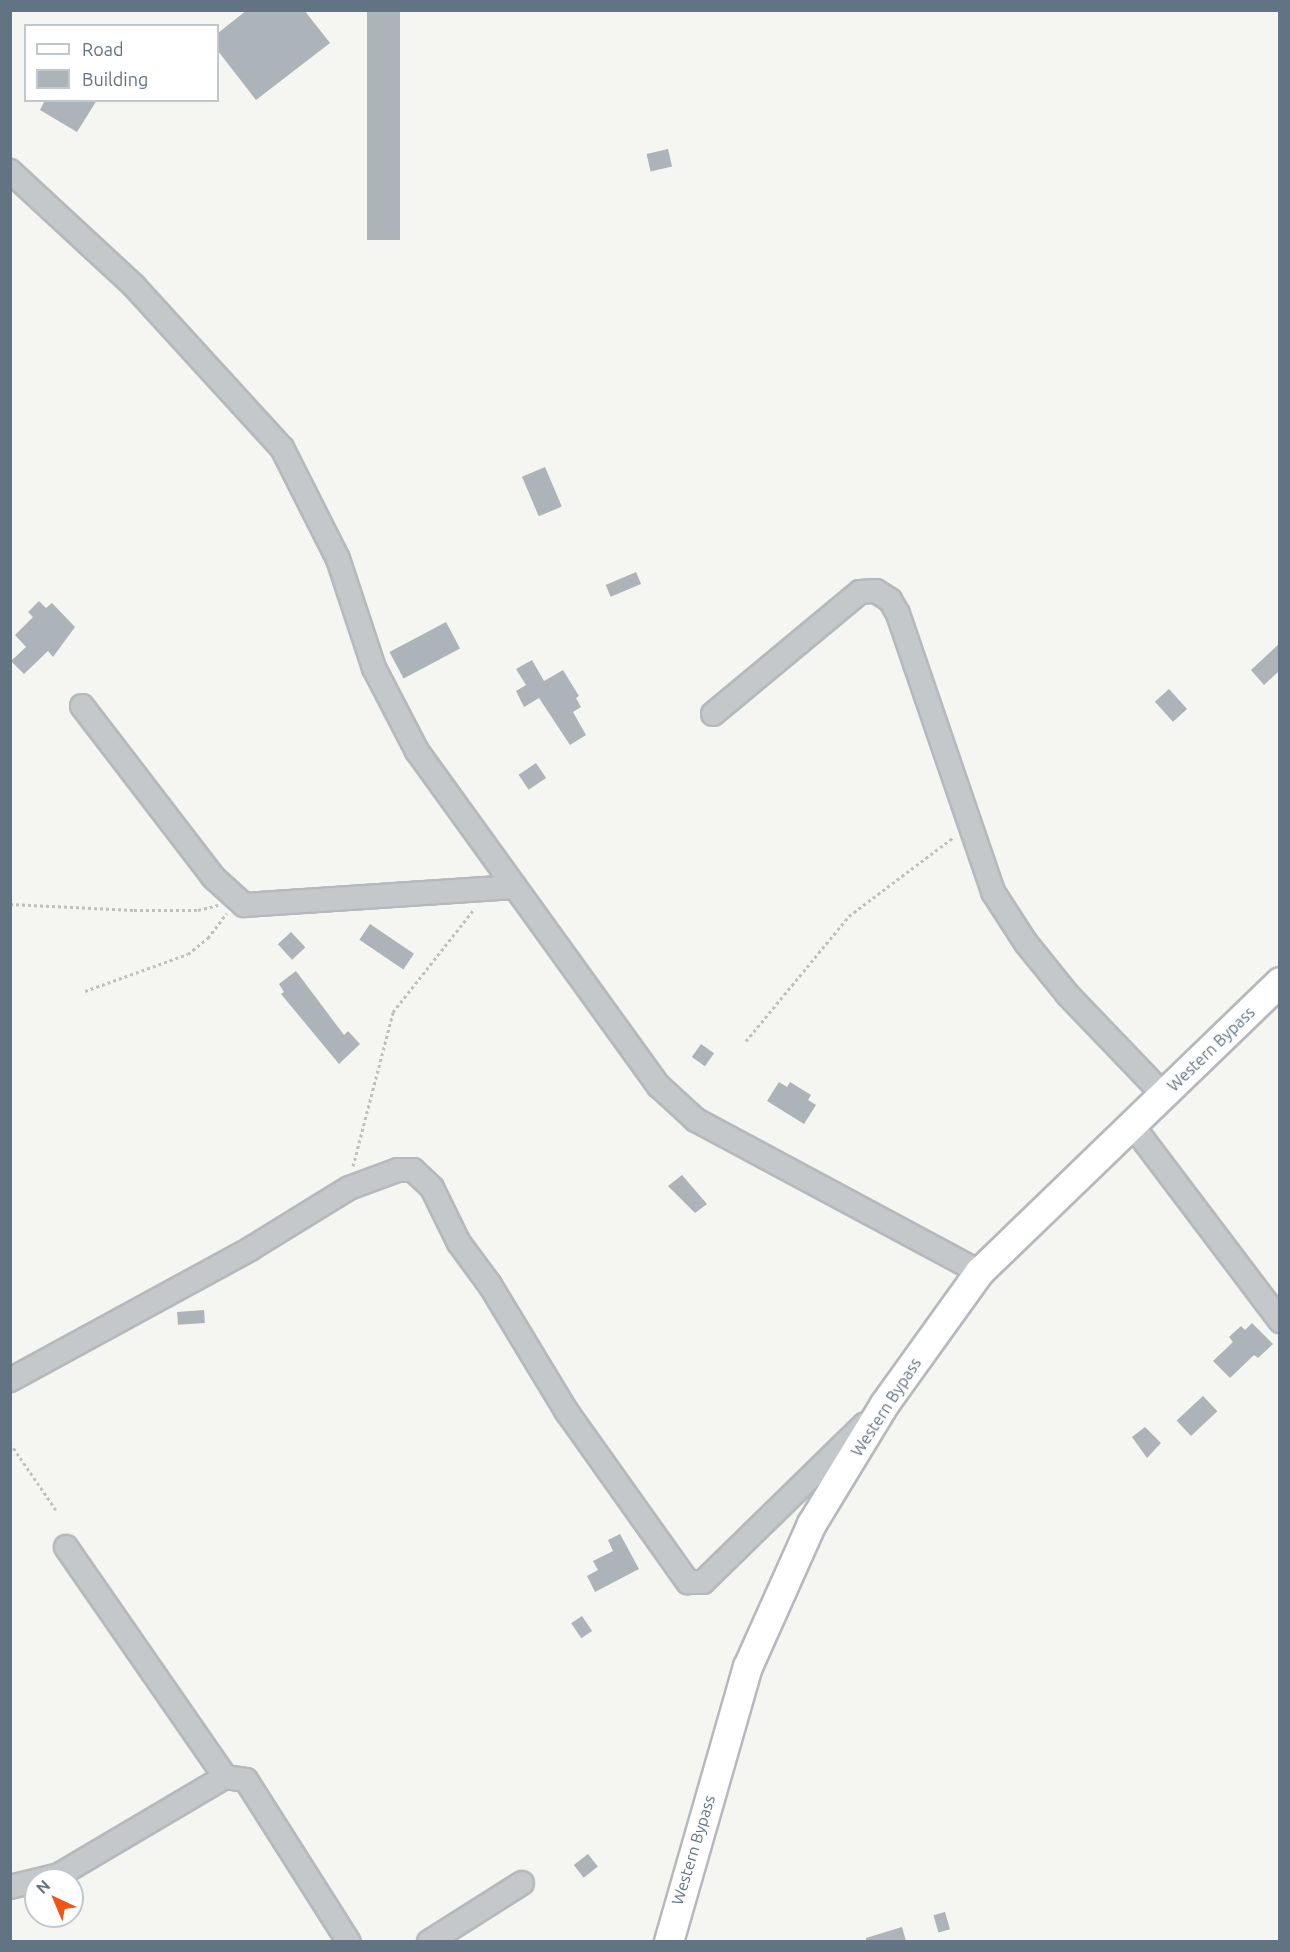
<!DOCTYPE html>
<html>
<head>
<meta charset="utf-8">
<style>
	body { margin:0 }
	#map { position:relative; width:1290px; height:1952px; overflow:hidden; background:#f5f5f1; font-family:Ubuntu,sans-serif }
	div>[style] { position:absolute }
	.building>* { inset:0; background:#acb3b9; transform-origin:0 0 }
	.path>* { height:3px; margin-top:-1.5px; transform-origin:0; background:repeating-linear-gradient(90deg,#bec0c2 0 3px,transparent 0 6px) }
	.roads { filter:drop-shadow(2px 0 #b5b9bd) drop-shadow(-2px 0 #b5b9bd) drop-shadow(0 2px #b5b9bd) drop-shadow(0 -2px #b5b9bd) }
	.minor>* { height:22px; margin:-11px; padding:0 11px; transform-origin:11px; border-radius:11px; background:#c4c8cb }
	.major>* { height:28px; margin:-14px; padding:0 14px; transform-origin:14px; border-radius:14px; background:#fff }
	span { translate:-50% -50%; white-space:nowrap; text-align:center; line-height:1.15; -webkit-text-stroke:6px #fff; paint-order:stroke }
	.street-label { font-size:16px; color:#627384 }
	.frame { position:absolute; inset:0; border:12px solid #627384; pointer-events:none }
	.legend { position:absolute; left:24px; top:24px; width:195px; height:78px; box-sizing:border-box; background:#fff; border:2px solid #c0c7ce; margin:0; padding:8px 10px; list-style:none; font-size:18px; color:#627384 }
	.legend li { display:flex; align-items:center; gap:12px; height:30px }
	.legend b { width:30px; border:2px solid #c0c7ce }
	.north { position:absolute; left:24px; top:1868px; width:60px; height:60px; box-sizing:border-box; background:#fff; border:2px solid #c0c7ce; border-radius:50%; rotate:316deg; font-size:16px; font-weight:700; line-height:24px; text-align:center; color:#627384 }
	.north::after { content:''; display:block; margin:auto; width:21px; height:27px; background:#ee5618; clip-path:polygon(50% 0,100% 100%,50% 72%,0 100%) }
</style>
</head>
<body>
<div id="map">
	<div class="building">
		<div style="clip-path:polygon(247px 10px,304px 10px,330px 43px,256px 100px,218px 51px,218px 33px)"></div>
		<div style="left:367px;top:10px;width:33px;height:230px"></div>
		<div style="clip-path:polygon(45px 100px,97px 100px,77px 132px,40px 110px)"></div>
		<div style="left:668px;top:149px;width:18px;height:22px;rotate:77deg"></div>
		<div style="left:545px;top:467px;width:43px;height:25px;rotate:67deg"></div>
		<div style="left:636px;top:572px;width:13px;height:33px;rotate:67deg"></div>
		<div style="clip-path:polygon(39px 601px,46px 608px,52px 603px,75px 627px,53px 657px,48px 651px,24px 674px,11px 661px,26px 647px,15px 635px,33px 617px,28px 612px)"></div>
		<div style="left:446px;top:622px;width:30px;height:64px;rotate:62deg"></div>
		<div style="clip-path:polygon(1280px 643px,1280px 670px,1264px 685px,1251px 670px)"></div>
		<div style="clip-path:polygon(532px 660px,544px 681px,563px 670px,579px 696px,576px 698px,581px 707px,573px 712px,586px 735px,570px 745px,539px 698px,524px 707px,516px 691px,526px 685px,516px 669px)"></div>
		<div style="left:1169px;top:689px;width:27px;height:19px;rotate:48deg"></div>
		<div style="left:536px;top:763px;width:18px;height:21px;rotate:56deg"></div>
		<div style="left:370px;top:924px;width:53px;height:19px;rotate:34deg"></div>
		<div style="left:291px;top:932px;width:21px;height:18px;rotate:47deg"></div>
		<div style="clip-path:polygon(296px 971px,344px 1035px,348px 1031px,360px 1044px,339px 1064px,281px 994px,284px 992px,279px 984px)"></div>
		<div style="left:701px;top:1044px;width:16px;height:16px;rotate:35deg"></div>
		<div style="clip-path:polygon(779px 1082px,787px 1087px,790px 1082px,811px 1095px,808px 1100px,816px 1105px,804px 1124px,767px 1101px)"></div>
		<div style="clip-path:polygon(682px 1175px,707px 1204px,695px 1213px,668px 1186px)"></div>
		<div style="left:204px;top:1310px;width:13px;height:27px;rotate:86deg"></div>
		<div style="clip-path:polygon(1252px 1323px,1273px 1344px,1258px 1358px,1254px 1355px,1230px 1378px,1213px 1361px,1233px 1342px,1229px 1337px,1241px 1326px,1245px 1330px)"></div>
		<div style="left:1203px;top:1396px;width:21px;height:36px;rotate:47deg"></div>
		<div style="clip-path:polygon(1145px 1427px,1161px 1443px,1147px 1458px,1132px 1437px)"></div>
		<div style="clip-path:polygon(620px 1534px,639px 1569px,595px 1592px,587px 1576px,598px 1570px,593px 1561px,613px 1551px,608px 1540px)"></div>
		<div style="left:582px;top:1616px;width:18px;height:13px;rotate:56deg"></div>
		<div style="left:588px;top:1854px;width:16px;height:18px;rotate:52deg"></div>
		<div style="left:945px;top:1912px;width:18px;height:12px;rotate:74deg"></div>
		<div style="clip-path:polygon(902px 1927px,906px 1941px,866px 1941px,866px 1938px)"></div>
	</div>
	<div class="path">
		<div style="left:10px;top:904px;width:124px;rotate:2.8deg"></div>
		<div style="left:134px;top:910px;width:64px"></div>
		<div style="left:198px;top:910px;width:21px;rotate:-14deg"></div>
		<div style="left:85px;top:991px;width:109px;rotate:-19.8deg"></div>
		<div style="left:188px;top:954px;width:26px;rotate:-39deg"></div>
		<div style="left:208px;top:938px;width:31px;rotate:-53deg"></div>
		<div style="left:746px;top:1041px;width:162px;rotate:-50.5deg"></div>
		<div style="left:849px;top:916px;width:131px;rotate:-37deg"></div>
		<div style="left:353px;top:1166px;width:159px;rotate:-75.4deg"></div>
		<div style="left:393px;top:1012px;width:131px;rotate:-51.8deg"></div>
		<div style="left:10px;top:1443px;width:81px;rotate:55.5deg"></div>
	</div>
	<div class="roads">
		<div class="minor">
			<div style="left:10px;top:171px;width:169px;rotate:42.8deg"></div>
			<div style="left:134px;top:286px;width:219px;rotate:47.6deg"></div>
			<div style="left:282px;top:448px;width:124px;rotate:63.2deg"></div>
			<div style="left:338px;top:559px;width:115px;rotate:71.7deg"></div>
			<div style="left:374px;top:668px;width:93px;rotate:62.6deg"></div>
			<div style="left:417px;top:751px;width:413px;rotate:54.2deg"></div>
			<div style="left:659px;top:1086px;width:50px;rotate:42.6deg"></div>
			<div style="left:696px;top:1120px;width:322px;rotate:28.2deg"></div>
			<div style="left:82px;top:706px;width:215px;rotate:52.5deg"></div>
			<div style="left:213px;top:877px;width:42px;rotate:42.1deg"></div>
			<div style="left:244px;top:905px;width:271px;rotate:-3.8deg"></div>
			<div style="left:713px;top:714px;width:191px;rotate:-39.7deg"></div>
			<div style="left:860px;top:592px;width:16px;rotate:-4deg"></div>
			<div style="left:876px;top:591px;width:17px;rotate:33deg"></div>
			<div style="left:890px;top:600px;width:16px;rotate:60deg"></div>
			<div style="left:898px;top:614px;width:294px;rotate:71.1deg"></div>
			<div style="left:993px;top:892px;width:61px;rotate:57.1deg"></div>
			<div style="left:1026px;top:943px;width:67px;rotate:51.1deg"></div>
			<div style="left:1068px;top:995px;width:139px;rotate:46.2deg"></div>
			<div style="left:1132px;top:1125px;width:246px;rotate:52.9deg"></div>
			<div style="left:10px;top:1380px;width:273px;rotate:-28.6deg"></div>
			<div style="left:250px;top:1249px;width:116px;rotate:-31.6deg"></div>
			<div style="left:349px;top:1188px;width:52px;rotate:-20.2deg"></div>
			<div style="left:398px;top:1170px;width:15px"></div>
			<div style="left:413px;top:1170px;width:26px;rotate:43deg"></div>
			<div style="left:432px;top:1188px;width:61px;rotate:63.9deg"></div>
			<div style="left:459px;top:1243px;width:52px;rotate:53.6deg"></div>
			<div style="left:490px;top:1285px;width:149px;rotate:58.8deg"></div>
			<div style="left:567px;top:1412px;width:209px;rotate:54.6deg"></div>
			<div style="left:688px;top:1582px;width:15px"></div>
			<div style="left:703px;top:1582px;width:226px;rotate:-44.3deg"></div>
			<div style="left:66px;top:1547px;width:280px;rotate:55.3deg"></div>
			<div style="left:10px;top:1887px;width:50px;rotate:-13.8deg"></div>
			<div style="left:59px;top:1875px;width:193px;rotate:-30.6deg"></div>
			<div style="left:225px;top:1777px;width:21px;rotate:8deg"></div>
			<div style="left:246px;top:1780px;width:192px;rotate:57.6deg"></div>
			<div style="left:429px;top:1942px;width:110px;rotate:-32.4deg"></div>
		</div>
		<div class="major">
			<div style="left:669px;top:1942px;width:286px;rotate:-74deg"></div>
			<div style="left:748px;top:1667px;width:157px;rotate:-65.9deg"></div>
			<div style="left:812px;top:1524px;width:140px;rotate:-58.7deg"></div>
			<div style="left:885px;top:1404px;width:163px;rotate:-54.3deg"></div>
			<div style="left:980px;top:1272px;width:417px;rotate:-44deg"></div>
		</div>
	</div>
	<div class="street-label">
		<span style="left:1211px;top:1049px;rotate:-44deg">Western Bypass</span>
		<span style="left:886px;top:1407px;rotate:-57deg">Western Bypass</span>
		<span style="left:693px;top:1850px;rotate:-73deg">Western Bypass</span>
	</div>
	<div class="frame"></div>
	<ul class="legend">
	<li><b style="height:8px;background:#fff"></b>Road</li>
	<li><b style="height:16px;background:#acb3b9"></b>Building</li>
	</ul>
	<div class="north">N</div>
</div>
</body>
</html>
